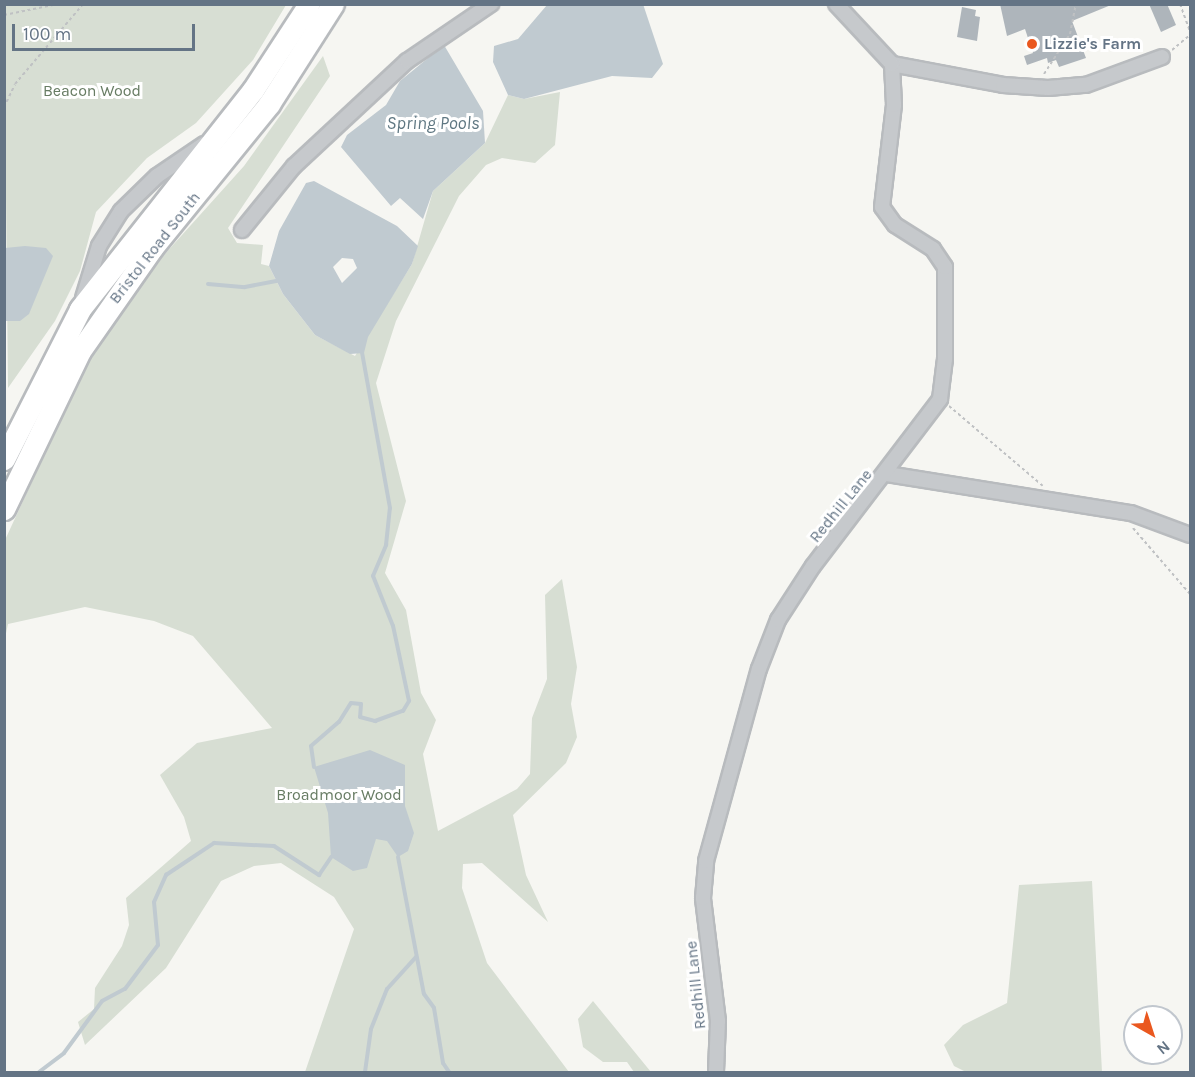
<!DOCTYPE html>
<html>
<head>
<meta charset="utf-8">
<style>
	body { margin:0 }
	#map { position:relative; width:1195px; height:1077px; overflow:hidden; background:#f6f6f2; font-family:Karla,sans-serif }
	div>[style] { position:absolute }
	.green>* { inset:0; background:#d7ded3 }
	.water>* { inset:0; background:#c0cad0 }
	.stream>* { height:4px; margin:-2px; padding:0 2px; transform-origin:2px; border-radius:2px; background:#c0cad0 }
	.building>* { inset:0; background:#aeb5bb }
	.path>* { height:2px; margin-top:-1px; transform-origin:0; background:repeating-linear-gradient(90deg,#bfc1c3 0 3px,transparent 0 6px) }
	.roads { filter:drop-shadow(2px 0 #b8bbbe) drop-shadow(-2px 0 #b8bbbe) drop-shadow(0 2px #b8bbbe) drop-shadow(0 -2px #b8bbbe) }
	.minor>* { height:14px; margin:-7px; padding:0 7px; transform-origin:7px; border-radius:7px; background:#c6c9cc }
	.highway>* { height:21px; margin:-10.5px; padding:0 10.5px; transform-origin:10.5px; border-radius:10.5px; background:#fff }
	.dots>* { width:16px; height:16px; translate:-50% -50%; box-sizing:border-box; border:3px solid #fff; border-radius:50% }
	span { translate:-50% -50%; white-space:nowrap; text-align:center; line-height:1.15; -webkit-text-stroke:6px #fff; paint-order:stroke }
	.poi-label { font-size:16px; color:#647485; font-weight:700 }
	.left { translate:0 -50%; text-align:left }
	.park-label { font-size:16px; color:#677c63 }
	.street-label { font-size:16px; color:#647485 }
	.water-label { font-size:18px; color:#5f7782; font-style:italic }
	.frame { position:absolute; inset:0; border:6px solid #647485; pointer-events:none }
	.north { position:absolute; left:1123px; top:1005px; width:60px; height:60px; box-sizing:border-box; background:#fff; border:2px solid #c1c7ce; border-radius:50%; rotate:141deg; font-size:16px; font-weight:700; line-height:24px; text-align:center; color:#647485 }
	.north::after { content:''; display:block; margin:auto; width:21px; height:27px; background:#ea581f; clip-path:polygon(50% 0,100% 100%,50% 72%,0 100%) }
	.scale { position:absolute; left:12px; top:24px; width:183px; height:27px; box-sizing:border-box; border:3px solid #647485; border-top:0; padding-left:8px; font-size:18px; line-height:21px; white-space:nowrap; color:#647485; -webkit-text-stroke:4px #fff; paint-order:stroke }
</style>
</head>
<body>
<div id="map">
	<div class="green">
		<div style="clip-path:polygon(4px 5px,286px 5px,253px 60px,196px 123px,147px 158px,96px 212px,80px 271px,55px 321px,8px 388px)"></div>
		<div style="clip-path:polygon(323px 56px,330px 76px,228px 228px,237px 243px,263px 245px,261px 264px,269px 266px,283px 294px,315px 335px,355px 356px,412px 264px,433px 191px,485px 143px,508px 95px,524px 99px,560px 92px,555px 145px,535px 163px,502px 158px,486px 165px,459px 196px,396px 321px,376px 383px,406px 501px,385px 573px,406px 610px,421px 693px,436px 720px,423px 754px,438px 831px,517px 789px,530px 774px,532px 718px,547px 679px,545px 595px,562px 579px,577px 667px,571px 704px,577px 737px,566px 763px,513px 815px,526px 875px,548px 922px,482px 863px,463px 864px,462px 888px,487px 963px,569px 1072px,305px 1072px,354px 929px,334px 897px,281px 863px,254px 866px,221px 881px,166px 968px,85px 1045px,78px 1022px,94px 1009px,95px 988px,122px 946px,129px 925px,126px 898px,191px 841px,184px 817px,160px 775px,197px 743px,272px 728px,193px 636px,154px 621px,85px 607px,8px 624px,5px 638px,5px 540px,90px 356px,164px 255px,244px 166px)"></div>
		<div style="clip-path:polygon(1092px 881px,1102px 1072px,966px 1072px,954px 1066px,944px 1045px,963px 1025px,1007px 1003px,1019px 885px)"></div>
		<div style="clip-path:polygon(593px 1001px,651px 1072px,634px 1072px,627px 1062px,603px 1062px,583px 1047px,578px 1019px)"></div>
	</div>
	<div class="water">
		<div style="clip-path:polygon(643px 4px,663px 64px,652px 78px,612px 76px,524px 99px,508px 95px,493px 62px,494px 46px,518px 39px,547px 5px)"></div>
		<div style="clip-path:polygon(444px 45px,483px 111px,485px 143px,433px 191px,423px 219px,400px 198px,391px 206px,341px 147px,347px 135px,386px 105px,400px 81px)"></div>
		<div style="clip-path:polygon(evenodd,314px 181px,397px 226px,418px 246px,412px 264px,368px 337px,364px 353px,350px 354px,315px 335px,283px 294px,269px 266px,279px 231px,306px 183px,314px 181px,342px 258px,353px 259px,357px 268px,342px 283px,333px 267px,342px 258px)"></div>
		<div style="clip-path:polygon(25px 246px,46px 248px,53px 256px,29px 314px,20px 321px,5px 321px,5px 248px)"></div>
		<div style="clip-path:polygon(370px 750px,405px 765px,405px 806px,414px 833px,408px 851px,398px 857px,387px 841px,376px 839px,367px 868px,353px 871px,331px 857px,328px 813px,314px 767px)"></div>
	</div>
	<div class="stream">
		<div style="left:208px;top:284px;width:37px;rotate:5deg"></div>
		<div style="left:245px;top:287px;width:33px;rotate:-11deg"></div>
		<div style="left:314px;top:767px;width:21px;rotate:-98deg"></div>
		<div style="left:311px;top:746px;width:37px;rotate:-41deg"></div>
		<div style="left:339px;top:722px;width:22px;rotate:-58deg"></div>
		<div style="left:351px;top:703px;width:10px;rotate:6deg"></div>
		<div style="left:361px;top:704px;width:13px;rotate:94deg"></div>
		<div style="left:360px;top:717px;width:16px;rotate:15deg"></div>
		<div style="left:375px;top:721px;width:30px;rotate:-20deg"></div>
		<div style="left:403px;top:711px;width:12px;rotate:-59deg"></div>
		<div style="left:409px;top:701px;width:77px;rotate:-102deg"></div>
		<div style="left:393px;top:626px;width:54px;rotate:-111.8deg"></div>
		<div style="left:373px;top:576px;width:34px;rotate:-67deg"></div>
		<div style="left:386px;top:545px;width:37px;rotate:-84deg"></div>
		<div style="left:390px;top:508px;width:158px;rotate:-100.2deg"></div>
		<div style="left:398px;top:857px;width:139px;rotate:79.3deg"></div>
		<div style="left:424px;top:994px;width:17px;rotate:54deg"></div>
		<div style="left:434px;top:1008px;width:56px;rotate:80.7deg"></div>
		<div style="left:443px;top:1063px;width:11px;rotate:56deg"></div>
		<div style="left:39px;top:1072px;width:31px;rotate:-37deg"></div>
		<div style="left:64px;top:1053px;width:64px;rotate:-53.8deg"></div>
		<div style="left:102px;top:1001px;width:26px;rotate:-28deg"></div>
		<div style="left:125px;top:989px;width:55px;rotate:-53.1deg"></div>
		<div style="left:158px;top:945px;width:43px;rotate:-95.3deg"></div>
		<div style="left:154px;top:902px;width:30px;rotate:-66deg"></div>
		<div style="left:166px;top:875px;width:58px;rotate:-33.7deg"></div>
		<div style="left:214px;top:843px;width:60px;rotate:2.9deg"></div>
		<div style="left:274px;top:846px;width:54px;rotate:32.8deg"></div>
		<div style="left:319px;top:875px;width:22px;rotate:-56deg"></div>
		<div style="left:365px;top:1072px;width:43px;rotate:-82.1deg"></div>
		<div style="left:371px;top:1029px;width:43px;rotate:-68.2deg"></div>
		<div style="left:387px;top:989px;width:43px;rotate:-47.8deg"></div>
	</div>
	<div class="building">
		<div style="clip-path:polygon(1000px 4px,1111px 4px,1111px 5px,1072px 21px,1086px 58px,1059px 67px,1056px 60px,1048px 63px,1047px 58px,1027px 65px,1024px 56px,1033px 53px,1025px 29px,1007px 36px)"></div>
		<div style="clip-path:polygon(1149px 4px,1167px 4px,1176px 25px,1161px 32px)"></div>
		<div style="clip-path:polygon(962px 7px,976px 10px,975px 16px,980px 17px,977px 41px,957px 37px)"></div>
	</div>
	<div class="path">
		<div style="left:1180px;top:4px;width:30px;rotate:70deg"></div>
		<div style="left:4px;top:15px;width:55px;rotate:-11.5deg"></div>
		<div style="left:1172px;top:50px;width:23px;rotate:-40deg"></div>
		<div style="left:1044px;top:74px;width:48px;rotate:-57deg"></div>
		<div style="left:1070px;top:34px;width:31px;rotate:-79deg"></div>
		<div style="left:4px;top:107px;width:25px;rotate:-64deg"></div>
		<div style="left:15px;top:84px;width:105px;rotate:-49.6deg"></div>
		<div style="left:949px;top:406px;width:123px;rotate:40.4deg"></div>
		<div style="left:1133px;top:528px;width:87px;rotate:49.2deg"></div>
	</div>
	<div class="roads">
		<div class="minor">
			<div style="left:892px;top:64px;width:113px;rotate:10.7deg"></div>
			<div style="left:1003px;top:85px;width:45px;rotate:3.8deg"></div>
			<div style="left:1048px;top:88px;width:38px;rotate:-5deg"></div>
			<div style="left:1086px;top:85px;width:81px;rotate:-20.2deg"></div>
			<div style="left:242px;top:230px;width:82px;rotate:-50.9deg"></div>
			<div style="left:294px;top:166px;width:154px;rotate:-42.9deg"></div>
			<div style="left:407px;top:61px;width:102px;rotate:-34.2deg"></div>
			<div style="left:83px;top:298px;width:54px;rotate:-72.9deg"></div>
			<div style="left:99px;top:246px;width:41px;rotate:-57.8deg"></div>
			<div style="left:121px;top:211px;width:50px;rotate:-44.2deg"></div>
			<div style="left:157px;top:176px;width:57px;rotate:-34.2deg"></div>
			<div style="left:887px;top:474px;width:247px;rotate:9.1deg"></div>
			<div style="left:1131px;top:513px;width:63px;rotate:20.4deg"></div>
			<div style="left:716px;top:1072px;width:51px;rotate:-87.8deg"></div>
			<div style="left:718px;top:1021px;width:124px;rotate:-97deg"></div>
			<div style="left:703px;top:898px;width:37px;rotate:-85deg"></div>
			<div style="left:706px;top:861px;width:199px;rotate:-74.6deg"></div>
			<div style="left:759px;top:669px;width:53px;rotate:-68.8deg"></div>
			<div style="left:778px;top:620px;width:64px;rotate:-57.1deg"></div>
			<div style="left:813px;top:566px;width:210px;rotate:-52.7deg"></div>
			<div style="left:940px;top:399px;width:40px;rotate:-82.9deg"></div>
			<div style="left:945px;top:359px;width:92px;rotate:-90deg"></div>
			<div style="left:945px;top:267px;width:22px;rotate:-124deg"></div>
			<div style="left:933px;top:249px;width:45px;rotate:-147.7deg"></div>
			<div style="left:895px;top:225px;width:22px;rotate:-126deg"></div>
			<div style="left:882px;top:207px;width:103px;rotate:-83.3deg"></div>
			<div style="left:894px;top:105px;width:41px;rotate:-92.8deg"></div>
			<div style="left:892px;top:64px;width:82px;rotate:-133deg"></div>
		</div>
		<div class="highway">
			<div style="left:4px;top:459px;width:168px;rotate:-63.1deg"></div>
			<div style="left:80px;top:309px;width:279px;rotate:-51.7deg"></div>
			<div style="left:253px;top:90px;width:103px;rotate:-56.9deg"></div>
			<div style="left:4px;top:509px;width:175px;rotate:-64.3deg"></div>
			<div style="left:80px;top:351px;width:126px;rotate:-55deg"></div>
			<div style="left:152px;top:248px;width:186px;rotate:-50.9deg"></div>
			<div style="left:269px;top:104px;width:119px;rotate:-57.4deg"></div>
		</div>
	</div>
	<div class="dots">
		<div style="left:1032px;top:44px;background:#ea581f"></div>
	</div>
	<div class="poi-label">
		<span class="left" style="left:1044px;top:44px">Lizzie's Farm</span>
	</div>
	<div class="park-label">
		<span style="left:92px;top:91px">Beacon Wood</span>
		<span style="left:339px;top:795px">Broadmoor Wood</span>
	</div>
	<div class="street-label">
		<span style="left:155px;top:248px;rotate:-52deg">Bristol Road South</span>
		<span style="left:841px;top:506px;rotate:-51deg">Redhill Lane</span>
		<span style="left:696px;top:985px;rotate:-96deg">Redhill Lane</span>
	</div>
	<div class="water-label">
		<span style="left:433px;top:123px">Spring Pools</span>
	</div>
	<div class="frame"></div>
	<div class="north">N</div>
	<div class="scale">100 m</div>
</div>
</body>
</html>
